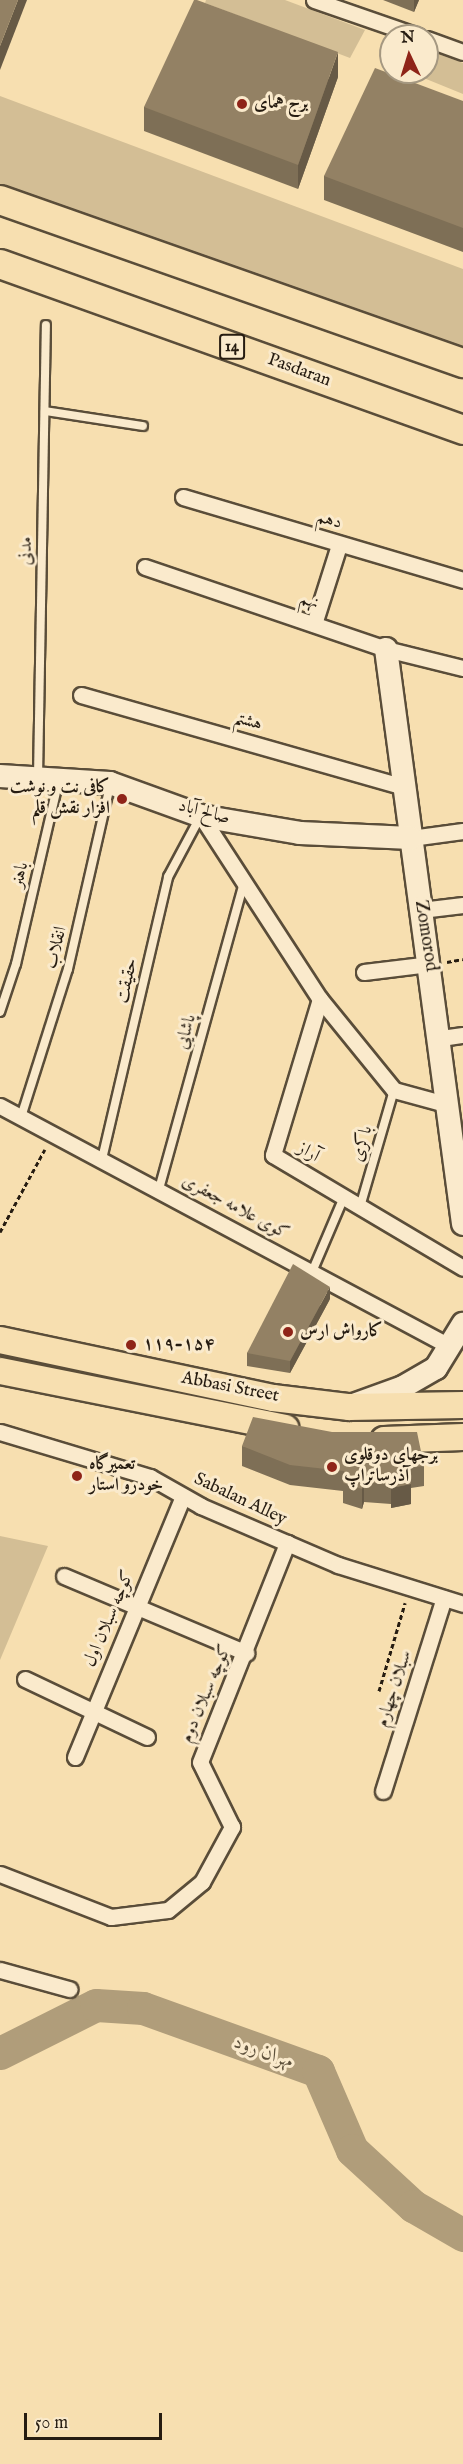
<!DOCTYPE html>
<html>
<head>
<meta charset="utf-8">
<style>
	body { margin:0 }
	#map { position:relative; width:463px; height:2464px; overflow:hidden; background:#f7dfb0; font-family:"IM FELL English",Amiri,serif }
	div>[style] { position:absolute }
	.green>* { inset:0; background:#d3be95 }
	.river>* { height:33px; margin:-16.5px; padding:0 16.5px; transform-origin:16.5px; border-radius:16.5px; background:#b09d7a }
	.path>* { height:3px; margin-top:-1.5px; transform-origin:0; background:repeating-linear-gradient(90deg,#261c11 0 4.5px,transparent 0 7.5px) }
	.roads { filter:drop-shadow(2px 0 #5a4d39) drop-shadow(-2px 0 #5a4d39) drop-shadow(0 2px #5a4d39) drop-shadow(0 -2px #5a4d39) }
	.lane>* { height:8px; margin:-4px; padding:0 4px; transform-origin:4px; border-radius:4px; background:#faeacc }
	.street>* { height:15px; margin:-7.5px; padding:0 7.5px; transform-origin:7.5px; border-radius:7.5px; background:#faeacc }
	.secondary>* { height:22px; margin:-11px; padding:0 11px; transform-origin:11px; border-radius:11px; background:#faeacc }
	.primary>* { height:26px; margin:-13px; padding:0 13px; transform-origin:13px; border-radius:13px; background:#f7dfb0 }
	.highway>* { height:28px; margin:-14px; padding:0 14px; transform-origin:14px; border-radius:14px; background:#f7dfb0 }
	.wall>* { inset:0; background:#7e6f56 }
	.shaded-wall>* { inset:0; background:#675a46 }
	.building>* { inset:0; background:#938164 }
	.dots>* { width:16px; height:16px; translate:-50% -50%; box-sizing:border-box; border:3px solid #faeacc; border-radius:50% }
	span { translate:-50% -50%; white-space:nowrap; text-align:center; line-height:1.15; -webkit-text-stroke:6px #faeacc; paint-order:stroke }
	.shield-label span { padding:2px 4px; background:#faeacc; border:2px solid; border-radius:4px; -webkit-text-stroke-width:0 }
	.shield-label { font-size:16px; color:#261c11; font-weight:700 }
	.poi-label { font-size:18px; color:#261c11; font-weight:700 }
	.left { translate:0 -50%; text-align:left }
	.right { translate:-100% -50%; text-align:right }
	.street-label { font-size:18px; color:#261c11 }
	.water-label { font-size:20px; color:#5d503b; font-style:italic }
	.north { position:absolute; left:379px; top:24px; width:60px; height:60px; box-sizing:border-box; background:#faeacc; border:2px solid #a59881; border-radius:50%; rotate:356deg; font-size:16px; font-weight:700; line-height:24px; text-align:center; color:#261c11 }
	.north::after { content:''; display:block; margin:auto; width:21px; height:27px; background:#8f2418; clip-path:polygon(50% 0,100% 100%,50% 72%,0 100%) }
	.scale { position:absolute; left:24px; top:2413px; width:138px; height:27px; box-sizing:border-box; border:3px solid #261c11; border-top:0; padding-left:8px; font-size:18px; line-height:21px; white-space:nowrap; color:#261c11; -webkit-text-stroke:4px #faeacc; paint-order:stroke }
</style>
</head>
<body>
<div id="map">
	<div class="green">
		<div style="clip-path:polygon(206px 0,285px 0,365px 30px,350px 58px,205px 3px)"></div>
		<div style="clip-path:polygon(427px 50px,463px 63px,463px 94px,409px 72px,427px 72px)"></div>
		<div style="clip-path:polygon(0 96px,463px 269px,463px 356px,0 186px)"></div>
		<div style="clip-path:polygon(0 1536px,48px 1546px,0 1660px)"></div>
	</div>
	<div class="river">
		<div style="left:0;top:2053px;width:107px;rotate:-26.6deg"></div>
		<div style="left:96px;top:2005px;width:47px;rotate:3.7deg"></div>
		<div style="left:143px;top:2008px;width:186px;rotate:19.8deg"></div>
		<div style="left:318px;top:2071px;width:86px;rotate:66.7deg"></div>
		<div style="left:352px;top:2150px;width:83px;rotate:42.6deg"></div>
		<div style="left:413px;top:2206px;width:58px;rotate:30.1deg"></div>
	</div>
	<div class="path">
		<div style="left:447px;top:962px;width:16px;rotate:-11deg"></div>
		<div style="left:0;top:1232px;width:94px;rotate:-61.5deg"></div>
		<div style="left:379px;top:1691px;width:92px;rotate:-73.5deg"></div>
	</div>
	<div class="roads">
		<div class="lane">
			<div style="left:45px;top:411px;width:99px;rotate:8.7deg"></div>
			<div style="left:38px;top:777px;width:452px;rotate:-89deg"></div>
			<div style="left:0;top:1012px;width:51px;rotate:-71.6deg"></div>
			<div style="left:16px;top:964px;width:186px;rotate:-76.9deg"></div>
			<div style="left:21px;top:1117px;width:155px;rotate:-72.4deg"></div>
			<div style="left:68px;top:969px;width:189px;rotate:-77.1deg"></div>
			<div style="left:102px;top:1159px;width:290px;rotate:-76.8deg"></div>
			<div style="left:168px;top:877px;width:68px;rotate:-61.9deg"></div>
			<div style="left:159px;top:1189px;width:318px;rotate:-74.5deg"></div>
			<div style="left:360px;top:1207px;width:122px;rotate:-73.8deg"></div>
			<div style="left:312px;top:1272px;width:82px;rotate:-66.9deg"></div>
		</div>
		<div class="street">
			<div style="left:314px;top:0;width:110px;rotate:19.1deg"></div>
			<div style="left:427px;top:39px;width:38px;rotate:20deg"></div>
			<div style="left:183px;top:497px;width:292px;rotate:16.5deg"></div>
			<div style="left:145px;top:567px;width:255px;rotate:18.8deg"></div>
			<div style="left:386px;top:649px;width:79px;rotate:13.9deg"></div>
			<div style="left:314px;top:624px;width:83px;rotate:-72.4deg"></div>
			<div style="left:81px;top:695px;width:337px;rotate:15.9deg"></div>
			<div style="left:201px;top:816px;width:218px;rotate:57deg"></div>
			<div style="left:320px;top:999px;width:117px;rotate:50.9deg"></div>
			<div style="left:394px;top:1090px;width:57px;rotate:15.3deg"></div>
			<div style="left:411px;top:838px;width:52px;rotate:-7.7deg"></div>
			<div style="left:421px;top:910px;width:42px;rotate:-6.8deg"></div>
			<div style="left:364px;top:972px;width:65px;rotate:-7deg"></div>
			<div style="left:320px;top:999px;width:163px;rotate:106.8deg"></div>
			<div style="left:273px;top:1155px;width:221px;rotate:30.7deg"></div>
			<div style="left:441px;top:1038px;width:22px;rotate:-8deg"></div>
			<div style="left:0;top:1106px;width:509px;rotate:28.13deg"></div>
			<div style="left:0;top:1432px;width:157px;rotate:16.7deg"></div>
			<div style="left:150px;top:1477px;width:59px;rotate:29.6deg"></div>
			<div style="left:201px;top:1506px;width:149px;rotate:23.3deg"></div>
			<div style="left:338px;top:1565px;width:131px;rotate:17.3deg"></div>
			<div style="left:64px;top:1576px;width:198px;rotate:22.9deg"></div>
			<div style="left:25px;top:1679px;width:135px;rotate:25.4deg"></div>
			<div style="left:75px;top:1757px;width:282px;rotate:-67.5deg"></div>
			<div style="left:383px;top:1791px;width:202px;rotate:-72.5deg"></div>
			<div style="left:0;top:1874px;width:119px;rotate:21.2deg"></div>
			<div style="left:111px;top:1917px;width:57px;rotate:-7deg"></div>
			<div style="left:168px;top:1910px;width:44px;rotate:-39.5deg"></div>
			<div style="left:202px;top:1882px;width:63px;rotate:-61.4deg"></div>
			<div style="left:232px;top:1827px;width:72px;rotate:-116.2deg"></div>
			<div style="left:200px;top:1762px;width:236px;rotate:-68.3deg"></div>
			<div style="left:0;top:1970px;width:72px;rotate:15.4deg"></div>
		</div>
		<div class="secondary">
			<div style="left:386px;top:649px;width:580px;rotate:82.37deg"></div>
			<div style="left:0;top:776px;width:110px;rotate:3.6deg"></div>
			<div style="left:110px;top:783px;width:97px;rotate:19.9deg"></div>
			<div style="left:201px;top:816px;width:100px;rotate:9.7deg"></div>
			<div style="left:300px;top:833px;width:111px;rotate:2.6deg"></div>
			<div style="left:356px;top:1404px;width:50px;rotate:-19.9deg"></div>
			<div style="left:403px;top:1387px;width:38px;rotate:-30deg"></div>
			<div style="left:436px;top:1368px;width:52px;rotate:-58.5deg"></div>
		</div>
		<div class="primary">
			<div style="left:0;top:1340px;width:279px;rotate:12deg"></div>
			<div style="left:273px;top:1398px;width:77px;rotate:6.8deg"></div>
			<div style="left:349px;top:1407px;width:114px;rotate:-1deg"></div>
			<div style="left:0;top:1371px;width:291px;rotate:11.3deg"></div>
			<div style="left:384px;top:1440px;width:79px;rotate:-2.2deg"></div>
		</div>
		<div class="highway">
			<div style="left:0;top:200px;width:491px;rotate:19.4deg"></div>
			<div style="left:0;top:264px;width:492px;rotate:19.7deg"></div>
		</div>
	</div>
	<div class="wall">
		<div style="clip-path:polygon(383px 0,419px 0,414px 12px)"></div>
		<div style="clip-path:polygon(338px 77px,298px 189px,144px 131px,144px 107px)"></div>
		<div style="clip-path:polygon(463px 101px,463px 252px,324px 200px,324px 176px)"></div>
		<div style="clip-path:polygon(330px 1299px,290px 1373px,247px 1366px,247px 1353px)"></div>
		<div style="clip-path:polygon(242px 1446px,424px 1466px,424px 1486px,411px 1488px,411px 1504px,391px 1508px,391px 1504px,364px 1502px,362px 1509px,343px 1503px,343px 1491px,290px 1485px,242px 1466px)"></div>
	</div>
	<div class="shaded-wall">
		<div style="clip-path:polygon(18px 0,27px 0,0 70px,0 46px)"></div>
		<div style="clip-path:polygon(414px 0,419px 0,414px 12px)"></div>
		<div style="clip-path:polygon(338px 52px,338px 77px,298px 189px,298px 165px)"></div>
		<div style="clip-path:polygon(330px 1287px,330px 1299px,290px 1373px,290px 1361px)"></div>
		<div style="clip-path:polygon(364px 1482px,364px 1502px,362px 1509px,362px 1489px)"></div>
		<div style="clip-path:polygon(411px 1484px,411px 1504px,391px 1508px,391px 1488px)"></div>
	</div>
	<div class="building">
		<div style="clip-path:polygon(0 0,18px 0,0 46px)"></div>
		<div style="clip-path:polygon(194px 0,197px 0,338px 52px,298px 165px,144px 107px)"></div>
		<div style="clip-path:polygon(375px 68px,463px 101px,463px 228px,324px 176px)"></div>
		<div style="clip-path:polygon(293px 1264px,330px 1287px,290px 1361px,247px 1353px)"></div>
		<div style="clip-path:polygon(253px 1417px,332px 1432px,417px 1432px,424px 1466px,408px 1468px,411px 1484px,391px 1488px,391px 1484px,364px 1482px,362px 1489px,343px 1483px,344px 1471px,290px 1465px,242px 1446px)"></div>
	</div>
	<div class="dots">
		<div style="left:242px;top:104px;background:#8f2418"></div>
		<div style="left:122px;top:799px;background:#8f2418"></div>
		<div style="left:288px;top:1332px;background:#8f2418"></div>
		<div style="left:131px;top:1345px;background:#8f2418"></div>
		<div style="left:332px;top:1467px;background:#8f2418"></div>
		<div style="left:77px;top:1476px;background:#8f2418"></div>
	</div>
	<div class="shield-label">
		<span style="left:232px;top:347px">14</span>
	</div>
	<div class="poi-label">
		<span class="left" style="left:254px;top:104px">برج همای</span>
		<span class="right" style="left:110px;top:799px">کافی نت و نوشت<br>افزار نقش قلم</span>
		<span class="left" style="left:300px;top:1332px">کارواش ارس</span>
		<span class="left" style="left:143px;top:1345px">۱۱۹-۱۵۴</span>
		<span class="left" style="left:344px;top:1467px">برجهای دوقلوی<br>آذرساتراپ</span>
		<span class="left" style="left:89px;top:1476px">تعمیرگاه<br>خودرو استار</span>
	</div>
	<div class="street-label">
		<span style="left:299px;top:371px;rotate:20deg">Pasdaran</span>
		<span style="left:329px;top:521px;rotate:17deg">دهم</span>
		<span style="left:27px;top:551px;rotate:-89deg">مدنی</span>
		<span style="left:309px;top:602px;rotate:19deg">نهم</span>
		<span style="left:248px;top:722px;rotate:16deg">هشتم</span>
		<span style="left:204px;top:813px;rotate:15deg">صالح آباد</span>
		<span style="left:21px;top:875px;rotate:-77deg">باهنر</span>
		<span style="left:425px;top:936px;rotate:81deg">Zomorod</span>
		<span style="left:57px;top:948px;rotate:-76deg">انقلاب</span>
		<span style="left:128px;top:981px;rotate:-77deg">حقیقت</span>
		<span style="left:187px;top:1032px;rotate:-75deg">پاشایی</span>
		<span style="left:363px;top:1144px;rotate:-74deg">باکری</span>
		<span style="left:308px;top:1153px;rotate:31deg">آراز</span>
		<span style="left:235px;top:1208px;rotate:28deg">کوی علامه جعفری</span>
		<span style="left:230px;top:1388px;rotate:11deg">Abbasi Street</span>
		<span style="left:240px;top:1500px;rotate:25deg">Sabalan Alley</span>
		<span style="left:110px;top:1619px;rotate:-67deg">کوچه سبلان اول</span>
		<span style="left:395px;top:1689px;rotate:-72deg">سبلان چهارم</span>
		<span style="left:207px;top:1694px;rotate:-67deg">کوچه سبلان دوم</span>
	</div>
	<div class="water-label">
		<span style="left:264px;top:2052px;rotate:20deg">مهران رود</span>
	</div>
	<div class="north">N</div>
	<div class="scale">50 m</div>
</div>
</body>
</html>
